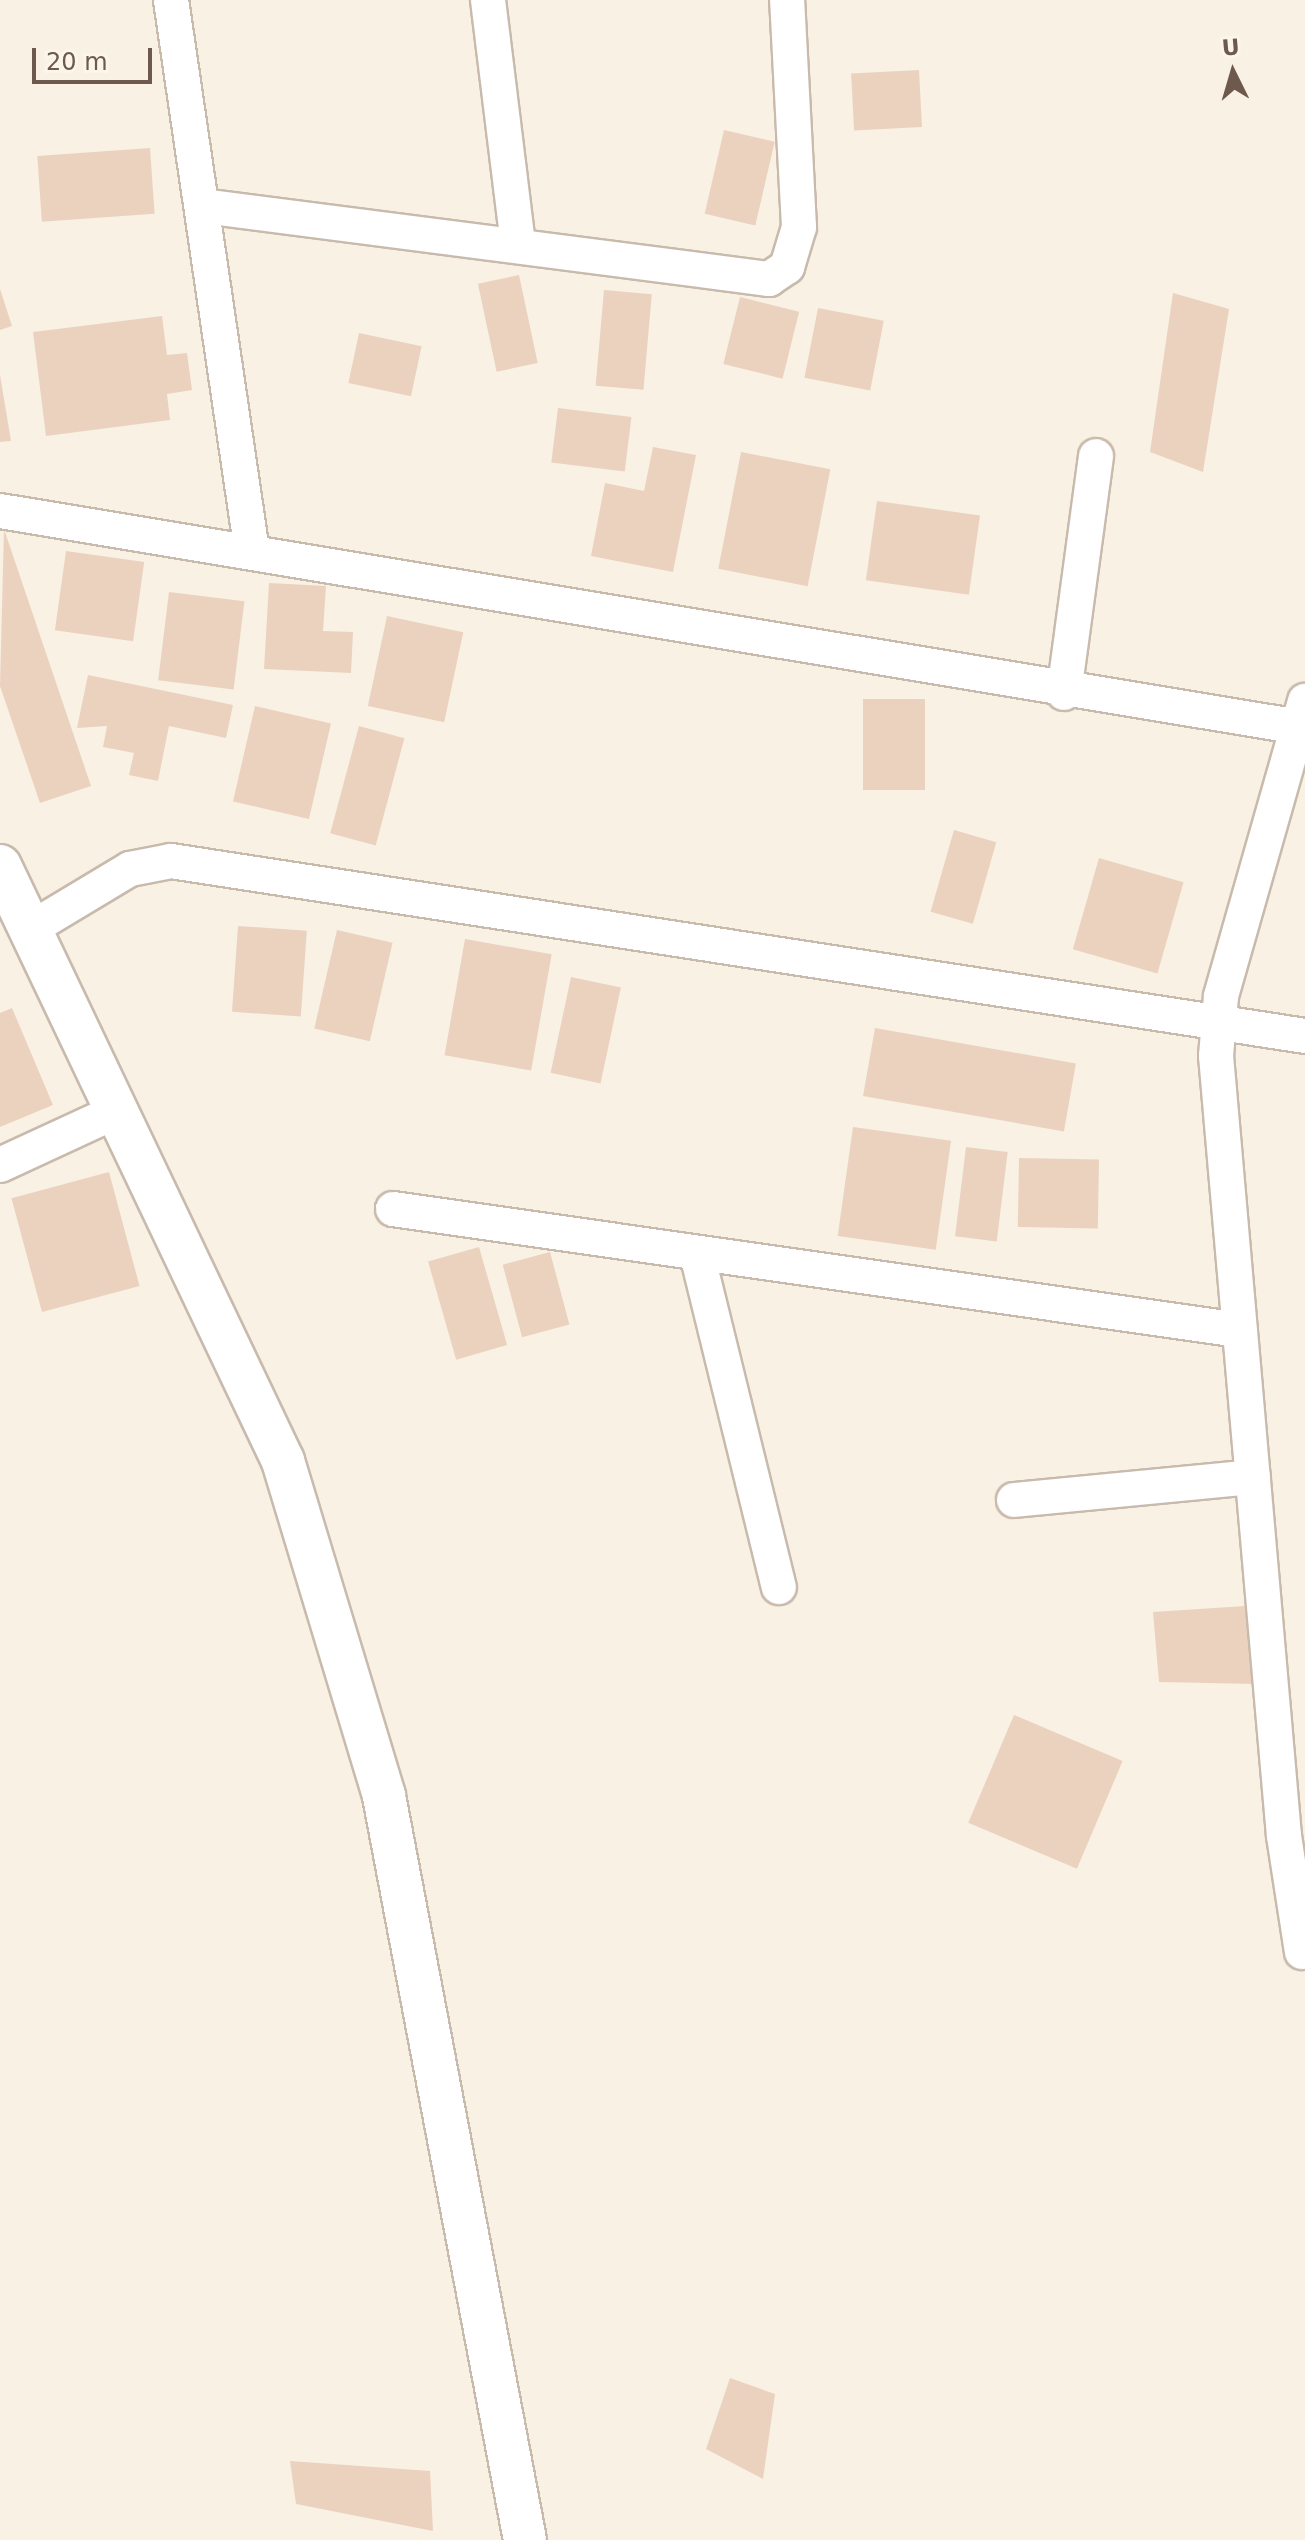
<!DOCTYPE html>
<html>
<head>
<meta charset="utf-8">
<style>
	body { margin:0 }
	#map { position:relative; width:1305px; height:2540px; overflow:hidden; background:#f9f1e4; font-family:"DejaVu Sans",sans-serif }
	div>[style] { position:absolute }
	.building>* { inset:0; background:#ebd2bf; transform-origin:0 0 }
	.roads { filter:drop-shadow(2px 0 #c8baac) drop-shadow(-2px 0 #c8baac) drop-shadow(0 2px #c8baac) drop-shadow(0 -2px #c8baac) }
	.minor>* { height:34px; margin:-17px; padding:0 17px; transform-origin:17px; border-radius:17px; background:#fff }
	.tertiary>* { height:42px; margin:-21px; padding:0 21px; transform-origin:21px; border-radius:21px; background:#fff }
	span { translate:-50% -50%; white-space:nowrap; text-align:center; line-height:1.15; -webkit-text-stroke:7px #fcf6e9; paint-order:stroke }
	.north { position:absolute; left:1193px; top:32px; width:80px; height:80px; -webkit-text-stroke:6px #fcf6e9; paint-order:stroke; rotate:355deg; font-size:22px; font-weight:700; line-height:32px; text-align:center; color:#6e5a4d }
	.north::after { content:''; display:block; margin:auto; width:28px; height:36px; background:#6e5a4d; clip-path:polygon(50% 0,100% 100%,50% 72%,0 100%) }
	.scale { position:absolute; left:32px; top:48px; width:120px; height:36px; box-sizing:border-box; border:4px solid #6e5a4d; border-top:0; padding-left:10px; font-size:24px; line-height:28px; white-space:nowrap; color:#6e5a4d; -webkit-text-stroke:6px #fcf6e9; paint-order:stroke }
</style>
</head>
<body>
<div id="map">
	<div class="building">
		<div style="left:919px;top:70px;width:57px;height:68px;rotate:87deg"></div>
		<div style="left:724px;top:130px;width:52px;height:86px;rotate:13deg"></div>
		<div style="left:150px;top:148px;width:66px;height:113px;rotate:86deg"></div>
		<div style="left:519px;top:275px;width:90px;height:42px;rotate:78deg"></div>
		<div style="clip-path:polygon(0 289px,12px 326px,0 330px)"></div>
		<div style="left:604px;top:290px;width:48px;height:96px;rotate:5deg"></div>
		<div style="clip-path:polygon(1173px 293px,1229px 309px,1203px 472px,1150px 452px)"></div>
		<div style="left:740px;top:297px;width:61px;height:69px;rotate:14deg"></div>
		<div style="left:818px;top:308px;width:67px;height:71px;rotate:11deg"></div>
		<div style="clip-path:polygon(162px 316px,167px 355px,187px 353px,192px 390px,167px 394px,170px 420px,46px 436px,33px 332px)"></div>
		<div style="left:359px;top:333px;width:64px;height:51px;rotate:12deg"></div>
		<div style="clip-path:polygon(0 375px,11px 441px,0 442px)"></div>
		<div style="left:558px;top:408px;width:74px;height:55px;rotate:7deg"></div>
		<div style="clip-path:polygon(653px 447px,696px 455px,673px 572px,591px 556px,605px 483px,644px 491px)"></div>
		<div style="left:741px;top:452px;width:91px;height:119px;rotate:11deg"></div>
		<div style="left:877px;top:501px;width:104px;height:80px;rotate:8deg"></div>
		<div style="clip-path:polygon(4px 529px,91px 786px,40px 803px,0 686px)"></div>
		<div style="left:66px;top:551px;width:79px;height:80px;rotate:8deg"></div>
		<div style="clip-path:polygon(269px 583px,326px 586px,323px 631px,353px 632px,351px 673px,264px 669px)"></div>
		<div style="left:169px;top:592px;width:76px;height:89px;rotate:7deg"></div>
		<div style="left:387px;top:616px;width:78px;height:92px;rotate:12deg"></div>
		<div style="clip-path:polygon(88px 675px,233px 705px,226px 738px,169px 726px,158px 781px,129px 775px,134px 753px,103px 747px,107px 726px,77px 728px)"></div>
		<div style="left:863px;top:699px;width:62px;height:91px"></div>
		<div style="left:255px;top:706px;width:78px;height:98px;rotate:13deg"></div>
		<div style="left:359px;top:726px;width:47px;height:111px;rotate:15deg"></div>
		<div style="left:954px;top:830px;width:44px;height:85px;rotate:16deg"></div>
		<div style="left:1099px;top:858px;width:88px;height:95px;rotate:16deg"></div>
		<div style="left:238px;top:926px;width:69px;height:86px;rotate:4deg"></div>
		<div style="left:337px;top:930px;width:57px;height:101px;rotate:13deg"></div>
		<div style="left:465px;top:939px;width:88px;height:118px;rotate:10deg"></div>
		<div style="left:571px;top:977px;width:51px;height:98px;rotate:12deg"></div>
		<div style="clip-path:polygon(12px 1008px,53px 1105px,0 1127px,0 1013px)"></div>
		<div style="left:875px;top:1028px;width:204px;height:69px;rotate:10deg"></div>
		<div style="left:853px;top:1127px;width:99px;height:110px;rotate:8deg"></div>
		<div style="left:966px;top:1147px;width:42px;height:90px;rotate:7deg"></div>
		<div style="left:1019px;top:1158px;width:80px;height:69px;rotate:1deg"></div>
		<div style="left:109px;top:1172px;width:118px;height:101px;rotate:75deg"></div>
		<div style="left:479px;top:1247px;width:102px;height:53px;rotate:74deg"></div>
		<div style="left:550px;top:1252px;width:75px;height:49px;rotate:75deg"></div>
		<div style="clip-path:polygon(1245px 1606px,1257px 1684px,1159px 1682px,1153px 1612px)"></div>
		<div style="left:1014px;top:1715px;width:118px;height:117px;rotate:23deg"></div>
		<div style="clip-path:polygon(730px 2378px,775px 2394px,763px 2479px,706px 2449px)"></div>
		<div style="clip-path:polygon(290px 2461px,430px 2471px,433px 2531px,296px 2504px)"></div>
	</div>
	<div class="roads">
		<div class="minor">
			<div style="left:171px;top:0;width:558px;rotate:81.65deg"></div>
			<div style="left:488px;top:0;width:247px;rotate:83deg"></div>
			<div style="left:203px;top:206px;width:571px;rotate:7.35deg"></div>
			<div style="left:769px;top:279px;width:22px;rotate:-34deg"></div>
			<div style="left:787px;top:267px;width:42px;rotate:-73.3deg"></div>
			<div style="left:799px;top:227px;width:227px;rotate:-93deg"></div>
			<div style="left:0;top:511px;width:1323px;rotate:9.44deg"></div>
			<div style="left:1064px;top:693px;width:239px;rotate:-82.3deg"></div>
			<div style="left:30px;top:929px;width:117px;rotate:-31deg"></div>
			<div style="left:130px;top:869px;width:42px;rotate:-11deg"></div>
			<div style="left:171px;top:861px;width:1147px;rotate:8.77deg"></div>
			<div style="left:0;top:1165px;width:129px;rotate:-24.8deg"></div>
			<div style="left:393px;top:1209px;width:855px;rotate:8.14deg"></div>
			<div style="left:697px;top:1254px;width:343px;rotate:76.2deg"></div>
			<div style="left:1014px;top:1500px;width:240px;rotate:-5.5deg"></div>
			<div style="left:1302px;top:1952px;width:117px;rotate:-98.8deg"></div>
			<div style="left:1284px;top:1836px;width:783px;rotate:-94.98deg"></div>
			<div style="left:1216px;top:1056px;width:60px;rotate:-85.2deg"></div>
			<div style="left:1221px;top:996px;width:307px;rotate:-74.1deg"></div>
		</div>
		<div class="tertiary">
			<div style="left:0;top:866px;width:659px;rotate:64.56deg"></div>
			<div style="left:283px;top:1461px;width:350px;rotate:73.2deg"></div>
			<div style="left:384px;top:1796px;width:757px;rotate:79.27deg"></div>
		</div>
	</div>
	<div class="north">U</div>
	<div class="scale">20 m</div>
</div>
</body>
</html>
